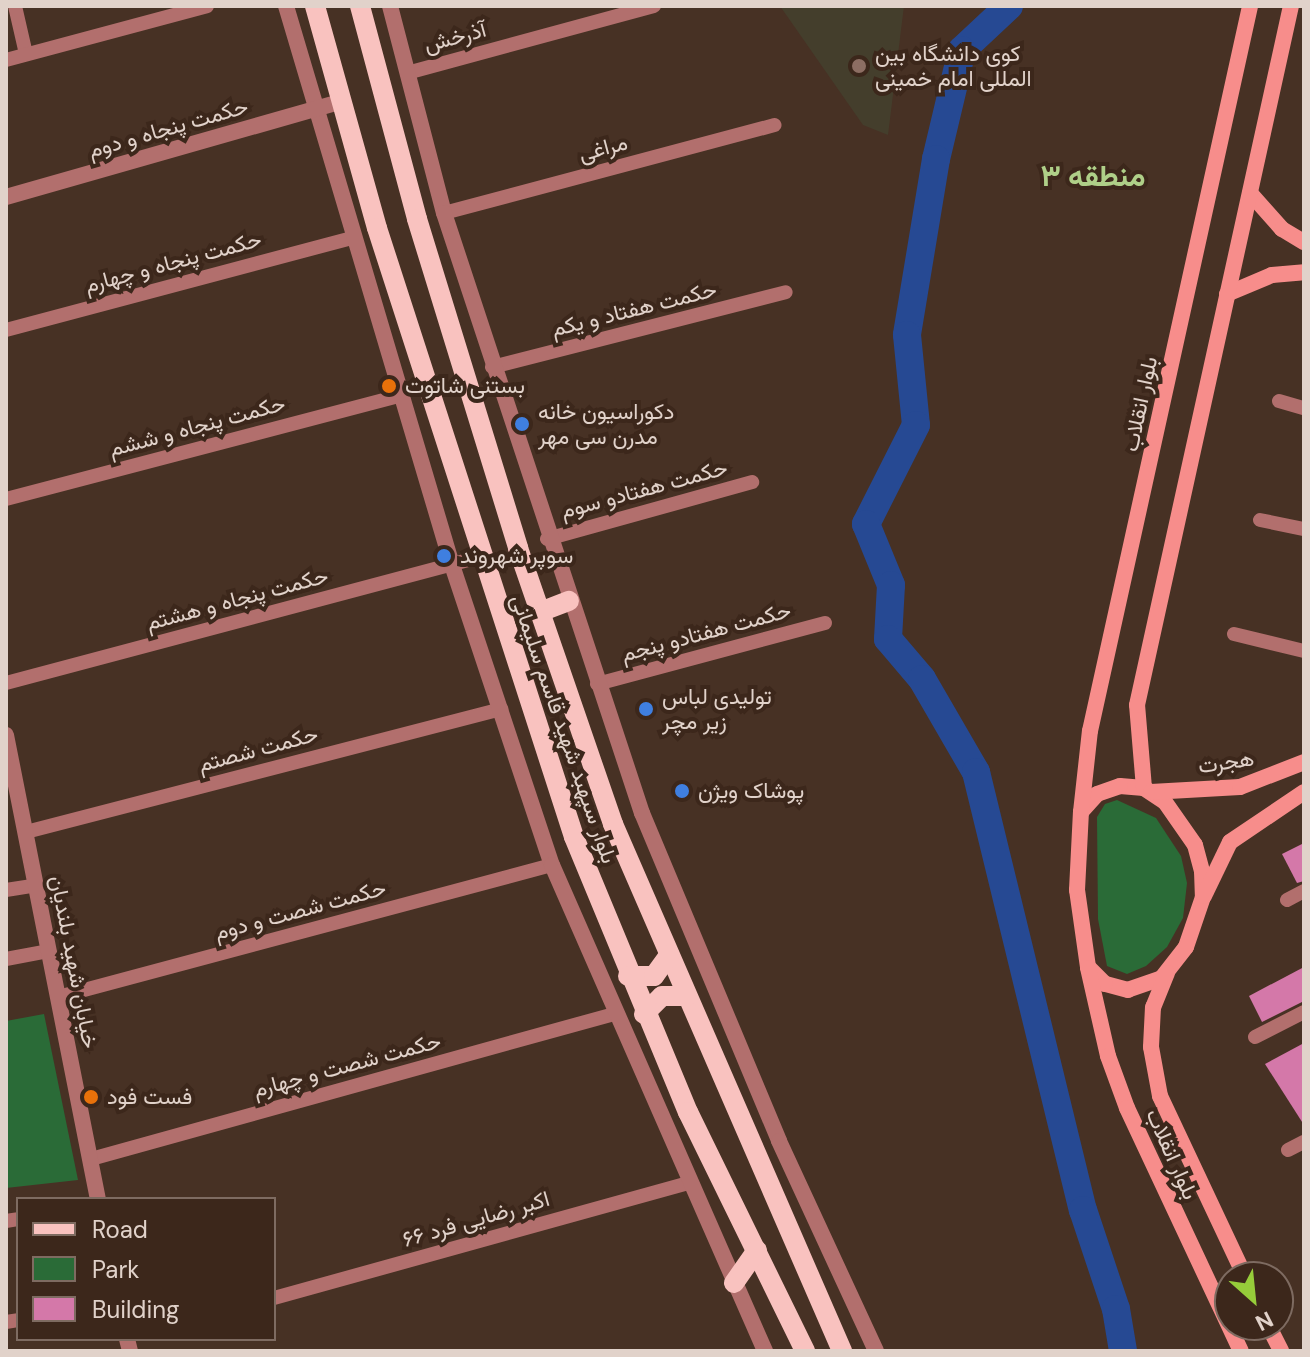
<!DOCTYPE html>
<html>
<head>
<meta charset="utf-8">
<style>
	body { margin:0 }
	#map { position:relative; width:1310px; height:1357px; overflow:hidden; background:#473124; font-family:"DM Sans",Vazirmatn,sans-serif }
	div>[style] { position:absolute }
	.education>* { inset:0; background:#443e2c }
	.green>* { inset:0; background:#2a6b37 }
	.river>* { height:28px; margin:-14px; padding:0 14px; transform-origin:14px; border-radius:14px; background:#264993 }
	.building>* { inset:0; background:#d478a9 }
	.minor>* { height:14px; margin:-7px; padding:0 7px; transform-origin:7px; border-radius:7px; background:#b26f6d }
	.tertiary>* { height:16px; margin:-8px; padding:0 8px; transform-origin:8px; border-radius:8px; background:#b26f6d }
	.secondary>* { height:16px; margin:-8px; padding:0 8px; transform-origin:8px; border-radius:8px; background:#f78d8b }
	.primary>* { height:20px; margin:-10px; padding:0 10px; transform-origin:10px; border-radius:10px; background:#f9c2bf }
	.dots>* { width:22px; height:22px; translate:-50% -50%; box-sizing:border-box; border:4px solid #3c271b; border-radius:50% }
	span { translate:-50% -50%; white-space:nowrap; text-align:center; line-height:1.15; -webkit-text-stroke:8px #3c271b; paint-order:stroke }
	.street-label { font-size:22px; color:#e1d2ca }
	.poi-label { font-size:22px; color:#e1d2ca }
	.left { translate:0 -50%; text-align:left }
	.district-label { font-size:30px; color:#afcf88; font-weight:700 }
	.frame { position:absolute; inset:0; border:8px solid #e1d2ca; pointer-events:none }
	.legend { position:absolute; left:16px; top:1197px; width:260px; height:144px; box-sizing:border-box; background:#3c271b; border:2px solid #7e6b61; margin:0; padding:10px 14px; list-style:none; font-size:24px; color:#e1d2ca }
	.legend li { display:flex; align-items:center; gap:16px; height:40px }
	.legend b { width:40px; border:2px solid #7e6b61 }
	.north { position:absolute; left:1214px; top:1261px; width:80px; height:80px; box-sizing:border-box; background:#3c271b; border:2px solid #7e6b61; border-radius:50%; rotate:153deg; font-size:22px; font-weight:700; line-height:32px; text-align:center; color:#e1d2ca }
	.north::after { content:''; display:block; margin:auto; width:28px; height:36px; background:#96cc3a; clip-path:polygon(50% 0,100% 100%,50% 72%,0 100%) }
</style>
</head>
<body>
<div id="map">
	<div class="education">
		<div style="clip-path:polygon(780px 6px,904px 6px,888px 135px,863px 125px)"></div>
	</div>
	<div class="green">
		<div style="clip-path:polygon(1117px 800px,1156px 818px,1181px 856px,1187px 883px,1183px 918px,1167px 947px,1146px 966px,1127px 974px,1107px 966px,1098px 919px,1097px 817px,1105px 804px)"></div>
		<div style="clip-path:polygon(44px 1014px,78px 1180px,6px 1188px,6px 1021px)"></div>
	</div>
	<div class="river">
		<div style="left:1009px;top:6px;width:64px;rotate:136.9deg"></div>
		<div style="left:962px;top:50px;width:112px;rotate:103.4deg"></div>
		<div style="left:936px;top:159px;width:178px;rotate:99.4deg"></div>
		<div style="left:907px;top:335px;width:90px;rotate:84.3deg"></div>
		<div style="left:916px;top:425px;width:111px;rotate:116.8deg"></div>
		<div style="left:866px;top:524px;width:66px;rotate:67.7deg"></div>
		<div style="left:891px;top:585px;width:54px;rotate:93.2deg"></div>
		<div style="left:888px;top:639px;width:52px;rotate:49.6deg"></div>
		<div style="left:922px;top:679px;width:108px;rotate:59.9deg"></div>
		<div style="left:976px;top:772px;width:451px;rotate:76.3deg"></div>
		<div style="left:1083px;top:1210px;width:104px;rotate:71.6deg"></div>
		<div style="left:1116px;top:1309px;width:43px;rotate:80.5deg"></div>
	</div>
	<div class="building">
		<div style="clip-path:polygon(1304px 843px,1304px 881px,1297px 883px,1282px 854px)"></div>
		<div style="clip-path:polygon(1304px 967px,1304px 1001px,1262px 1022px,1249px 996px)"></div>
		<div style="clip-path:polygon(1304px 1043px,1304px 1125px,1265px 1064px)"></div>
	</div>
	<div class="minor">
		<div style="left:15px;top:6px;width:49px;rotate:77.1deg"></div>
		<div style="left:6px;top:60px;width:208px;rotate:-15deg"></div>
		<div style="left:407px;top:73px;width:256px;rotate:-15.2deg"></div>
		<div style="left:444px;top:213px;width:342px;rotate:-14.9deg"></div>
		<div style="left:6px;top:330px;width:357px;rotate:-14.9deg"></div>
		<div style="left:492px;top:367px;width:303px;rotate:-14.3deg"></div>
		<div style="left:1279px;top:401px;width:26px;rotate:16deg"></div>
		<div style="left:6px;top:499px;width:407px;rotate:-14.7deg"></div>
		<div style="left:1260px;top:520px;width:45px;rotate:11.6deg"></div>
		<div style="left:547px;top:539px;width:213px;rotate:-15.5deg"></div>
		<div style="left:1234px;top:634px;width:72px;rotate:13.7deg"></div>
		<div style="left:6px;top:683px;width:489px;rotate:-14.9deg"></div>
		<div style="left:597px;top:684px;width:236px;rotate:-15deg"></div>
		<div style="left:26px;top:832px;width:491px;rotate:-14.5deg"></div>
		<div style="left:6px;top:890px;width:30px;rotate:-9deg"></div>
		<div style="left:1287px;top:900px;width:19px;rotate:-28deg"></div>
		<div style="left:6px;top:959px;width:44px;rotate:-10.5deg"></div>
		<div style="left:58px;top:997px;width:511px;rotate:-14.96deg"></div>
		<div style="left:1255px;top:1037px;width:55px;rotate:-27deg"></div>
		<div style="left:1288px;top:1150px;width:18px;rotate:-27deg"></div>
		<div style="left:91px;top:1159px;width:543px;rotate:-15.5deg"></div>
		<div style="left:6px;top:1221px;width:12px;rotate:-9deg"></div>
		<div style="left:274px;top:1298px;width:431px;rotate:-15.5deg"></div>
		<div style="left:6px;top:1322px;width:12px;rotate:-9deg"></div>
	</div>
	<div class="tertiary">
		<div style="left:286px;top:6px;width:583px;rotate:73.46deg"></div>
		<div style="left:452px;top:565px;width:316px;rotate:71.6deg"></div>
		<div style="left:552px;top:865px;width:531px;rotate:66.33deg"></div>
		<div style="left:390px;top:6px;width:214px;rotate:75.4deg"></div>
		<div style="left:444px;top:213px;width:632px;rotate:71.74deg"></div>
		<div style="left:642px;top:813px;width:355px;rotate:67.3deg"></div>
		<div style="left:779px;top:1141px;width:231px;rotate:65.2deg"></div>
		<div style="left:6px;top:197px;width:349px;rotate:-15.9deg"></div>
		<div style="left:6px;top:735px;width:473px;rotate:78.8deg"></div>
		<div style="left:127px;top:1339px;width:12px;rotate:76deg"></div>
	</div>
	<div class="secondary">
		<div style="left:1250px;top:193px;width:48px;rotate:48.4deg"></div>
		<div style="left:1282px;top:229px;width:26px;rotate:31deg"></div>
		<div style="left:1227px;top:294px;width:49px;rotate:-22.9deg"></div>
		<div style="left:1272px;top:275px;width:32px;rotate:-5deg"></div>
		<div style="left:1120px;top:786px;width:24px;rotate:5deg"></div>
		<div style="left:1144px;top:788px;width:25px;rotate:34deg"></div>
		<div style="left:1165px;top:802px;width:52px;rotate:55.1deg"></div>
		<div style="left:1195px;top:845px;width:27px;rotate:75deg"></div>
		<div style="left:1202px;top:871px;width:26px;rotate:88deg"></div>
		<div style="left:1203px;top:897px;width:53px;rotate:108.8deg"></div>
		<div style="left:1186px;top:947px;width:39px;rotate:128deg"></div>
		<div style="left:1162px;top:978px;width:36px;rotate:161deg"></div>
		<div style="left:1128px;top:990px;width:24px;rotate:-165deg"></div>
		<div style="left:1105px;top:984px;width:24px;rotate:-135deg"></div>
		<div style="left:1088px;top:967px;width:78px;rotate:-98.1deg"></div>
		<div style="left:1077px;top:890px;width:78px;rotate:-87.1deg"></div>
		<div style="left:1081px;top:812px;width:24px;rotate:-48deg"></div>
		<div style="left:1097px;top:794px;width:24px;rotate:-19deg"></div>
		<div style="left:1144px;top:788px;width:83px;rotate:-94.8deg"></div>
		<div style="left:1137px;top:705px;width:716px;rotate:-77.58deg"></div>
		<div style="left:1151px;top:792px;width:89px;rotate:-3.2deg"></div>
		<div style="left:1240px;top:787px;width:69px;rotate:-21.3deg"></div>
		<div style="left:1081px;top:812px;width:81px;rotate:-83.7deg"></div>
		<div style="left:1090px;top:731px;width:742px;rotate:-77.55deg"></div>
		<div style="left:1204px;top:896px;width:60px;rotate:-64.3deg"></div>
		<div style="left:1230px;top:842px;width:89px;rotate:-34deg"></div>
		<div style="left:1088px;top:968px;width:90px;rotate:77.2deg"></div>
		<div style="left:1108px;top:1056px;width:55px;rotate:69.9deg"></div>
		<div style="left:1127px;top:1108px;width:268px;rotate:64.9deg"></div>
		<div style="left:1167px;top:973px;width:37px;rotate:112deg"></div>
		<div style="left:1153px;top:1007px;width:40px;rotate:92.9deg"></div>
		<div style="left:1151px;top:1047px;width:50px;rotate:79.6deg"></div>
		<div style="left:1160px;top:1096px;width:200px;rotate:64.8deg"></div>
		<div style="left:1268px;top:1325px;width:29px;rotate:63deg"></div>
	</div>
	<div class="primary">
		<div style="left:315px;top:6px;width:230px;rotate:74.4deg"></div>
		<div style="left:377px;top:228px;width:640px;rotate:72.07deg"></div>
		<div style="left:574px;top:837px;width:298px;rotate:67.5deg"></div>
		<div style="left:688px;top:1112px;width:266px;rotate:63.9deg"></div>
		<div style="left:360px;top:6px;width:220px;rotate:75deg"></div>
		<div style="left:417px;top:219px;width:344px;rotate:72.9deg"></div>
		<div style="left:518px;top:548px;width:292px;rotate:71deg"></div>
		<div style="left:613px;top:824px;width:575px;rotate:66.51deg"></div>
		<div style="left:540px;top:612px;width:31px;rotate:-21deg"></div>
		<div style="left:628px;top:976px;width:26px"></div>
		<div style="left:654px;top:976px;width:26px;rotate:-54deg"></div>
		<div style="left:644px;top:1014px;width:25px;rotate:-45deg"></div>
		<div style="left:662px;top:996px;width:25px"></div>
		<div style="left:734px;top:1283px;width:40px;rotate:-55.1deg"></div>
	</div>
	<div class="dots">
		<div style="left:859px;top:66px;background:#8d6e63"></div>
		<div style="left:389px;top:386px;background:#e8710a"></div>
		<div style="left:522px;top:424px;background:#3f7fe0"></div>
		<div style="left:444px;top:556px;background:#3f7fe0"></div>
		<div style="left:646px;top:709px;background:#3f7fe0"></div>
		<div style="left:682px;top:791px;background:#3f7fe0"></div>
		<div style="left:91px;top:1097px;background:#e8710a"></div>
	</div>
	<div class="street-label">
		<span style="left:455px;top:37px;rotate:-15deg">آذرخش</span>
		<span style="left:168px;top:128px;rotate:-16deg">حکمت پنجاه و دوم</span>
		<span style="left:603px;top:148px;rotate:-15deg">مراغی</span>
		<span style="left:173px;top:262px;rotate:-15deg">حکمت پنجاه و چهارم</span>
		<span style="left:634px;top:309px;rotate:-14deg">حکمت هفتاد و یکم</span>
		<span style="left:1140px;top:404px;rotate:-78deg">بلوار انقلاب</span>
		<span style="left:197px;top:426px;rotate:-15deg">حکمت پنجاه و ششم</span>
		<span style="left:644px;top:489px;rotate:-15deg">حکمت هفتادو سوم</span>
		<span style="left:237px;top:599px;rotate:-15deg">حکمت پنجاه و هشتم</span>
		<span style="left:706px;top:632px;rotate:-15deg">حکمت هفتادو پنجم</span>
		<span style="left:564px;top:729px;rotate:71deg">بلوار سپهبد شهید قاسم سلیمانی</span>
		<span style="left:258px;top:749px;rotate:-15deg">حکمت شصتم</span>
		<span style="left:1226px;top:762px;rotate:-8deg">هجرت</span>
		<span style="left:300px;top:910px;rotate:-15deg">حکمت شصت و دوم</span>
		<span style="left:74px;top:962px;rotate:79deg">خیابان شهید بلندیان</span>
		<span style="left:347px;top:1065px;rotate:-15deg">حکمت شصت و چهارم</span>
		<span style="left:1172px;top:1154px;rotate:66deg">بلوار انقلاب</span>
		<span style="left:476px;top:1219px;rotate:-16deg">۶۶ اکبر رضایی فرد</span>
	</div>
	<div class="poi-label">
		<span class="left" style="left:875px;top:66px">کوی دانشگاه بین<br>المللی امام خمینی</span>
		<span class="left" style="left:405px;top:386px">بستنی شاتوت</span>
		<span class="left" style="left:538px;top:424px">دکوراسیون خانه<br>مدرن سی مهر</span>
		<span class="left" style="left:460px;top:556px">سوپر شهروند</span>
		<span class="left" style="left:662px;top:709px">تولیدی لباس<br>زیر مچر</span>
		<span class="left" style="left:698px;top:791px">پوشاک ویژن</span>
		<span class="left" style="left:107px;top:1097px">فست فود</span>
	</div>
	<div class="district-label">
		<span style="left:1093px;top:176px">منطقه ۳</span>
	</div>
	<div class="frame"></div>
	<ul class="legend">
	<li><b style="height:10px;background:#f9c2bf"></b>Road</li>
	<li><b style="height:22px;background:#2a6b37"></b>Park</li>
	<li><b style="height:22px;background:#d478a9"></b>Building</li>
	</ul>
	<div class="north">N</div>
</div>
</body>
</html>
